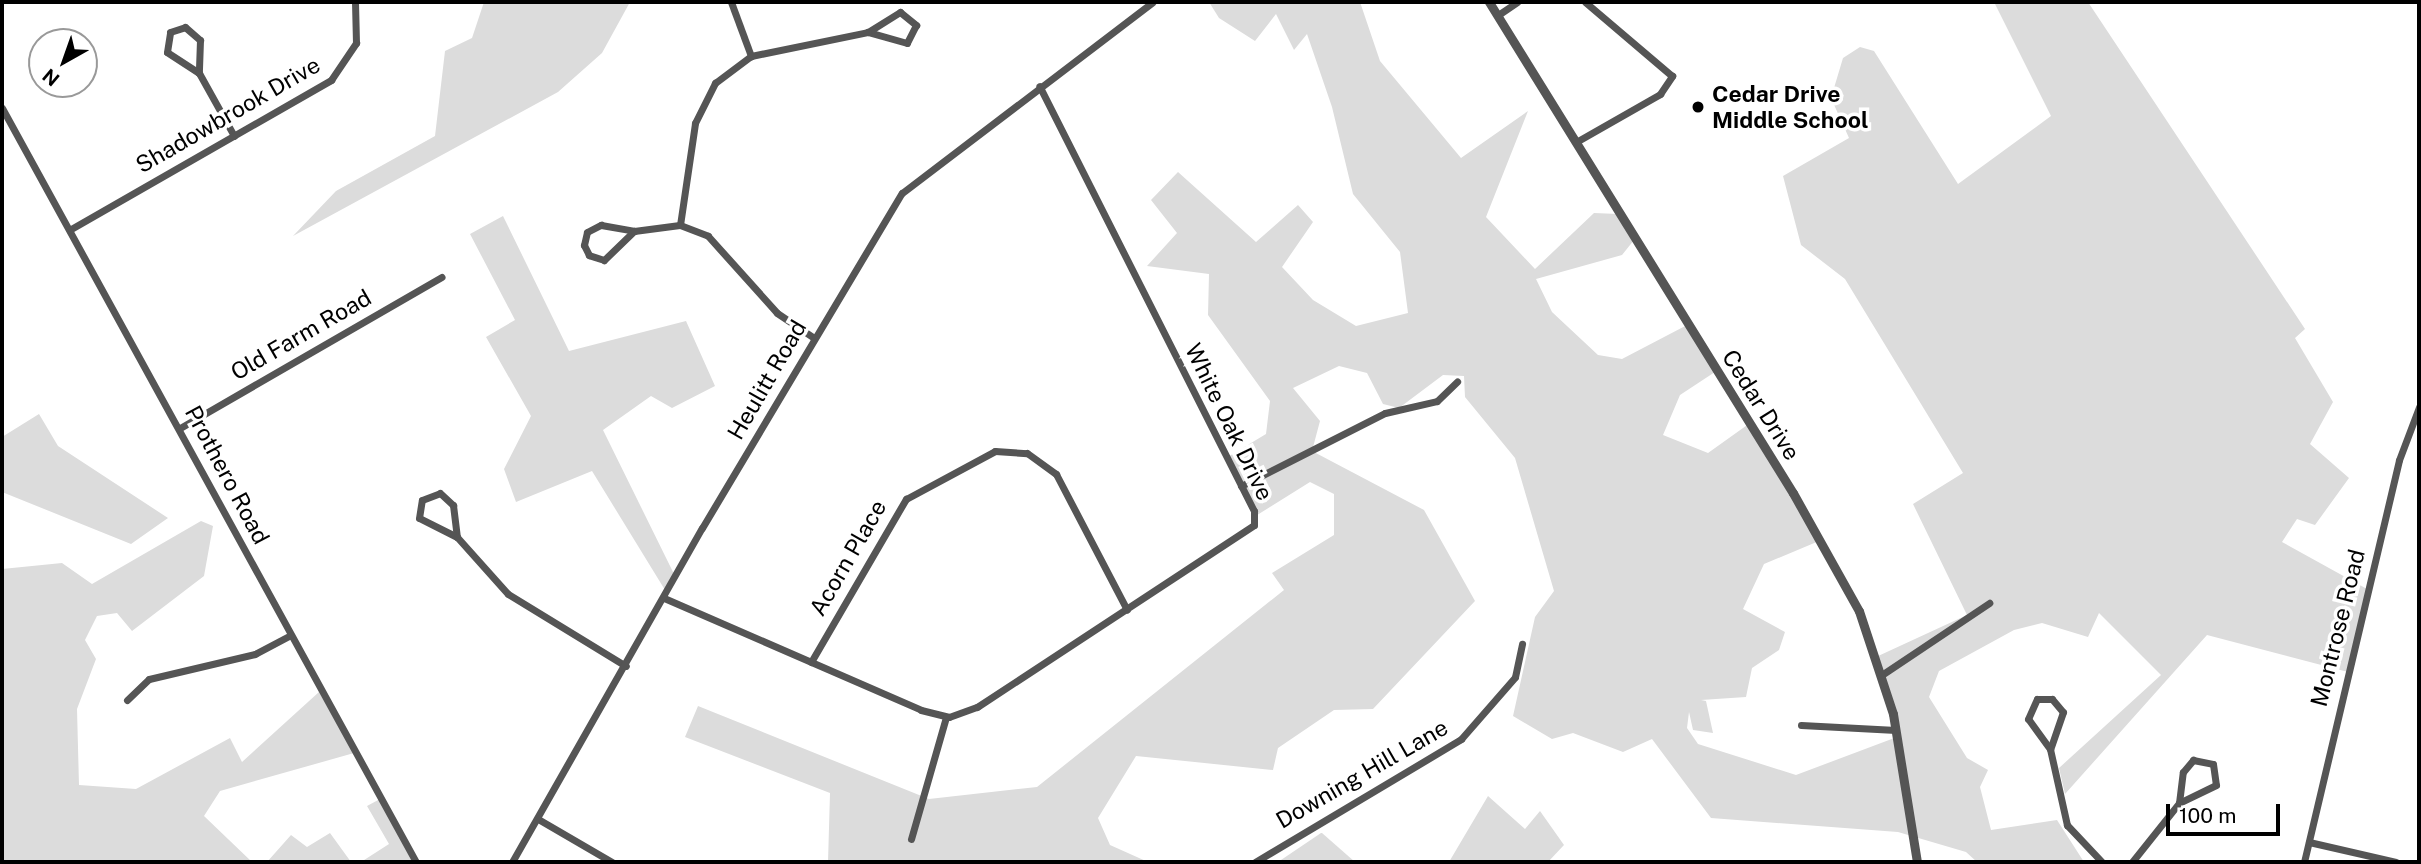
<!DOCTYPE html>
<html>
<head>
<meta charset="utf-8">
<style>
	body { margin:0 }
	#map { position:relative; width:2421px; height:864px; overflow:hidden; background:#fff; font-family:"Public Sans",sans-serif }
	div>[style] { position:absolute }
	.green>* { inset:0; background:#dcdcdc }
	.minor>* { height:7px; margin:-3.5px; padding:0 3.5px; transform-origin:3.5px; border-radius:3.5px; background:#555 }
	.tertiary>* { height:9px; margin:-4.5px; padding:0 4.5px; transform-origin:4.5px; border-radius:4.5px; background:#555 }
	.dots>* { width:19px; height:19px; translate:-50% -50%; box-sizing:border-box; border:4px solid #fff; border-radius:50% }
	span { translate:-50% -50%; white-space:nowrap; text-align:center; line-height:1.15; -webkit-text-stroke:7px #fff; paint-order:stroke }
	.poi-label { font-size:23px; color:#000; font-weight:700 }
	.left { translate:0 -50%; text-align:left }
	.street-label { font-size:23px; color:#000 }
	.frame { position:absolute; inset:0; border:4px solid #000; pointer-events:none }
	.north { position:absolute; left:28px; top:28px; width:70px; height:70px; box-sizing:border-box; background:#fff; border:2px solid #999; border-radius:50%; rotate:220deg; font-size:19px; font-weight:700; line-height:28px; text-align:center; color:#000 }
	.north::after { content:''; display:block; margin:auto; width:24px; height:32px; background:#000; clip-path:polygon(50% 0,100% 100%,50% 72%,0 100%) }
	.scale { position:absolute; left:2166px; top:804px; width:114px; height:32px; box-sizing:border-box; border:4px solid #000; border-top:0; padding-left:9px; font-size:21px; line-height:24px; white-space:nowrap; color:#000; -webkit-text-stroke:5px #fff; paint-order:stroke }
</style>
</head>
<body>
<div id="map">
	<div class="green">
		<div style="clip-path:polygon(484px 2px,630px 2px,602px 53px,558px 92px,293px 236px,336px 191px,435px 136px,445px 51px,472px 38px)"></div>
		<div style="clip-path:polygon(1209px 2px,1360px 2px,1380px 61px,1461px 158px,1528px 111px,1486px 217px,1535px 269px,1594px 213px,1618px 214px,1634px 240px,1622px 255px,1536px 279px,1552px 312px,1598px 355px,1622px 359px,1689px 324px,1718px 370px,1680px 395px,1663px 435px,1708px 453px,1750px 423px,1819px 541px,1764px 564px,1743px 609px,1785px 632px,1779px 650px,1752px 668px,1746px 697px,1701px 700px,1706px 701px,1713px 733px,1693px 730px,1689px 712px,1687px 728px,1698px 744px,1796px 775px,1897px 737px,1876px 657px,1967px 615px,1913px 504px,1963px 473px,1845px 279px,1801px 245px,1783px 176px,1849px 138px,1831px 98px,1843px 58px,1860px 47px,1874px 51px,1958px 184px,2051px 116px,1994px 2px,2088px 2px,2305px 329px,2295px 338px,2333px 402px,2310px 444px,2349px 478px,2315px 525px,2297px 519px,2282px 542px,2367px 589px,2348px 672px,2207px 635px,2065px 794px,2059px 768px,2161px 675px,2099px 613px,2088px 637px,2042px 623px,2014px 630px,1939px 671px,1929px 697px,1967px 758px,1988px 770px,1980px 787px,1991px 830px,2057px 820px,2084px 862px,1977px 862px,1966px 852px,1898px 832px,1711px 818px,1652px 739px,1623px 752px,1573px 733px,1552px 739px,1513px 716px,1535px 617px,1554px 591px,1515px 458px,1465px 397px,1464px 376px,1443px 375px,1399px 408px,1383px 404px,1367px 373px,1339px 366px,1293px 388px,1320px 421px,1312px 451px,1424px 510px,1475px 601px,1373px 709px,1334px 710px,1278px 748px,1273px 770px,1136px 756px,1098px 818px,1110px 845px,1148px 862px,828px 862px,830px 793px,685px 737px,698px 706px,929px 799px,1037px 787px,1284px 590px,1272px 573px,1334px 535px,1334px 494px,1310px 482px,1254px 517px,1226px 458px,1266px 434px,1270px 401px,1208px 315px,1209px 274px,1147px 266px,1177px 233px,1151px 200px,1178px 172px,1256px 242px,1298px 205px,1313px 222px,1282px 267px,1313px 300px,1356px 326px,1408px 313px,1400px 252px,1353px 194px,1332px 107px,1307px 34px,1294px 50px,1276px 14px,1255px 41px,1219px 18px)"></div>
		<div style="clip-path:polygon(503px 216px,569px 351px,686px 321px,715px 386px,672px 408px,651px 396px,603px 430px,674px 574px,665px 590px,592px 471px,516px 502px,504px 469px,531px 416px,486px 337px,515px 320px,470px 234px)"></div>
		<div style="clip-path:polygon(39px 414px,58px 446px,168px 518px,131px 544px,2px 492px,2px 437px)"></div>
		<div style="clip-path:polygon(201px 521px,213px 526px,204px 576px,132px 631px,117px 613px,97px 616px,85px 640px,96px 659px,77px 709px,79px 785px,136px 789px,230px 738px,242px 762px,319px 692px,354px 753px,220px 791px,204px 816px,252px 862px,2px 862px,2px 569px,62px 563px,92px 584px)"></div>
		<div style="clip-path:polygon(1488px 796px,1525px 829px,1540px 811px,1564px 845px,1548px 862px,1449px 862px)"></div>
		<div style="clip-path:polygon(380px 799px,414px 862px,361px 862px,389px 844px,367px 806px)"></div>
		<div style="clip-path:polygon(330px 833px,351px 862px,267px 862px,291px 835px,307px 847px)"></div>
		<div style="clip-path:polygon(1322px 833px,1355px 862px,1278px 862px,1321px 833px)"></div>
	</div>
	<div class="minor">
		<div style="left:731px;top:2px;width:58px;rotate:69.7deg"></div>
		<div style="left:900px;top:12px;width:21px;rotate:39deg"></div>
		<div style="left:916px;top:25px;width:20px;rotate:117deg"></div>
		<div style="left:907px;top:43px;width:41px;rotate:-164.2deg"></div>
		<div style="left:868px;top:32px;width:38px;rotate:-32deg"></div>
		<div style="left:1498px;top:15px;width:23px;rotate:-34deg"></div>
		<div style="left:185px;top:27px;width:20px;rotate:41deg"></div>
		<div style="left:200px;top:40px;width:33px;rotate:92deg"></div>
		<div style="left:199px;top:73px;width:38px;rotate:-147deg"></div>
		<div style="left:167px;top:52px;width:20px;rotate:-81deg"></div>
		<div style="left:170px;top:32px;width:16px;rotate:-18deg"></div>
		<div style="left:199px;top:73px;width:72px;rotate:60.9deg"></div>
		<div style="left:2px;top:108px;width:860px;rotate:61.23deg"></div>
		<div style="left:1576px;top:142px;width:97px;rotate:-29.7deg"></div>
		<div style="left:1660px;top:94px;width:22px;rotate:-56deg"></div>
		<div style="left:1672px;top:76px;width:114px;rotate:-139.6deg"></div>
		<div style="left:601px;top:225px;width:34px;rotate:10deg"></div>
		<div style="left:634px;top:231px;width:42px;rotate:136deg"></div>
		<div style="left:604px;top:260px;width:16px;rotate:-162deg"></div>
		<div style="left:589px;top:255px;width:11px;rotate:-117deg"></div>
		<div style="left:584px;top:245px;width:13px;rotate:-77deg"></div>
		<div style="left:587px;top:232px;width:16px;rotate:-27deg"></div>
		<div style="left:680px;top:225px;width:103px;rotate:-81.6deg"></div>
		<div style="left:695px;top:123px;width:45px;rotate:-63.4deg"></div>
		<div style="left:715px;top:83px;width:45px;rotate:-36.9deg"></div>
		<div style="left:751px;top:56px;width:119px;rotate:-11.6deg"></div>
		<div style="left:71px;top:229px;width:300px;rotate:-29.8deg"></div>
		<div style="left:331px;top:80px;width:45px;rotate:-56deg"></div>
		<div style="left:356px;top:43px;width:41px;rotate:-91.4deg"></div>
		<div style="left:634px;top:231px;width:46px;rotate:-7.4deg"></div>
		<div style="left:680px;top:225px;width:30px;rotate:21deg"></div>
		<div style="left:708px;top:236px;width:103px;rotate:48.1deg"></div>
		<div style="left:777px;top:313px;width:45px;rotate:34deg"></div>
		<div style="left:180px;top:428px;width:302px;rotate:-30deg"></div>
		<div style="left:1241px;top:486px;width:161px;rotate:-26.9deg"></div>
		<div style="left:1385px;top:413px;width:53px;rotate:-13deg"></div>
		<div style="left:1437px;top:401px;width:28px;rotate:-44deg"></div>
		<div style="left:440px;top:493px;width:18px;rotate:43deg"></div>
		<div style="left:453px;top:505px;width:32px;rotate:83deg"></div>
		<div style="left:457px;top:537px;width:42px;rotate:-153.4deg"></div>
		<div style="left:419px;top:518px;width:18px;rotate:-81deg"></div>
		<div style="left:422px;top:500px;width:19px;rotate:-21deg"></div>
		<div style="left:457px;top:537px;width:76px;rotate:48.2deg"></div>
		<div style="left:508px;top:594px;width:138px;rotate:31.4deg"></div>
		<div style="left:664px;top:598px;width:280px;rotate:23.5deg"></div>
		<div style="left:921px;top:710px;width:29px;rotate:14deg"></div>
		<div style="left:949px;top:717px;width:30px;rotate:-20deg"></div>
		<div style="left:977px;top:707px;width:331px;rotate:-33.3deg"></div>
		<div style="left:1254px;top:525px;width:14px;rotate:-90deg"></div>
		<div style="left:1254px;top:511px;width:476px;rotate:-116.8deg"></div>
		<div style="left:811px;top:662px;width:189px;rotate:-59.8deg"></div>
		<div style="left:906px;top:499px;width:101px;rotate:-28.3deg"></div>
		<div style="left:995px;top:451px;width:32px;rotate:4deg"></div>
		<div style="left:1027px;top:453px;width:36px;rotate:36deg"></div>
		<div style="left:1056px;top:474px;width:153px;rotate:62.4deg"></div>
		<div style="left:1883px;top:674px;width:128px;rotate:-33.8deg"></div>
		<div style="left:2037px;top:699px;width:15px"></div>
		<div style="left:2052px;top:699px;width:17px;rotate:50deg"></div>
		<div style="left:2063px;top:712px;width:39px;rotate:109deg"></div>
		<div style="left:2050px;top:749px;width:37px;rotate:-126deg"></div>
		<div style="left:2028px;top:719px;width:22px;rotate:-66deg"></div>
		<div style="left:127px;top:700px;width:30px;rotate:-44deg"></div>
		<div style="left:149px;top:679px;width:109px;rotate:-13.3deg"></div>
		<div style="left:255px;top:654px;width:40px;rotate:-28deg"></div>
		<div style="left:1801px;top:725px;width:95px;rotate:3deg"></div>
		<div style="left:2050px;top:749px;width:78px;rotate:77.4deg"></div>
		<div style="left:2067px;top:825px;width:51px;rotate:46.6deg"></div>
		<div style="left:2193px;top:760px;width:20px;rotate:11deg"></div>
		<div style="left:2213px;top:764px;width:21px;rotate:82deg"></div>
		<div style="left:2216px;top:785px;width:41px;rotate:154.1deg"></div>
		<div style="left:2179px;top:803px;width:31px;rotate:-83deg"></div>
		<div style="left:2183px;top:772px;width:16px;rotate:-50deg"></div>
		<div style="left:538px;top:819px;width:86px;rotate:30.2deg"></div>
		<div style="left:911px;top:839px;width:127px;rotate:-74deg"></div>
		<div style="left:2309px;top:842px;width:89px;rotate:12.9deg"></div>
		<div style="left:512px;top:862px;width:384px;rotate:-60.4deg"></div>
		<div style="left:702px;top:528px;width:390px;rotate:-59.2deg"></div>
		<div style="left:902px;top:193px;width:315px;rotate:-37.3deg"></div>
		<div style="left:1255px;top:862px;width:240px;rotate:-30.8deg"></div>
		<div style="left:1461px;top:739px;width:82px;rotate:-48.9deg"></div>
		<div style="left:1515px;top:677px;width:34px;rotate:-78deg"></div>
		<div style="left:2132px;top:862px;width:75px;rotate:-51.5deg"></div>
		<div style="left:2304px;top:862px;width:413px;rotate:-76.7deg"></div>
		<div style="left:2399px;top:460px;width:57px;rotate:-69.3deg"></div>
	</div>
	<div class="tertiary">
		<div style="left:1489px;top:2px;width:577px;rotate:58.24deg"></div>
		<div style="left:1793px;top:493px;width:135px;rotate:60.8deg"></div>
		<div style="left:1859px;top:611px;width:108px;rotate:71.7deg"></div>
		<div style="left:1893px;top:714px;width:150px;rotate:80.8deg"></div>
	</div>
	<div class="dots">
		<div style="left:1698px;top:107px;background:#000"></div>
	</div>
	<div class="poi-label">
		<span class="left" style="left:1712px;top:107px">Cedar Drive<br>Middle School</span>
	</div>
	<div class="street-label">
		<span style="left:228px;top:115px;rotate:-30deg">Shadowbrook Drive</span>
		<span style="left:301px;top:335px;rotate:-30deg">Old Farm Road</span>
		<span style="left:767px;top:380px;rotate:-60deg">Heulitt Road</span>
		<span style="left:1761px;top:405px;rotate:58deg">Cedar Drive</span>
		<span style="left:1229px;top:422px;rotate:64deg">White Oak Drive</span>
		<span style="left:227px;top:475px;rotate:62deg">Prothero Road</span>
		<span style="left:848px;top:558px;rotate:-60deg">Acorn Place</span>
		<span style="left:2338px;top:628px;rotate:-76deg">Montrose Road</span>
		<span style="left:1362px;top:774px;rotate:-30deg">Downing Hill Lane</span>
	</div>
	<div class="frame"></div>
	<div class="north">N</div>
	<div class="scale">100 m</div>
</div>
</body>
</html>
